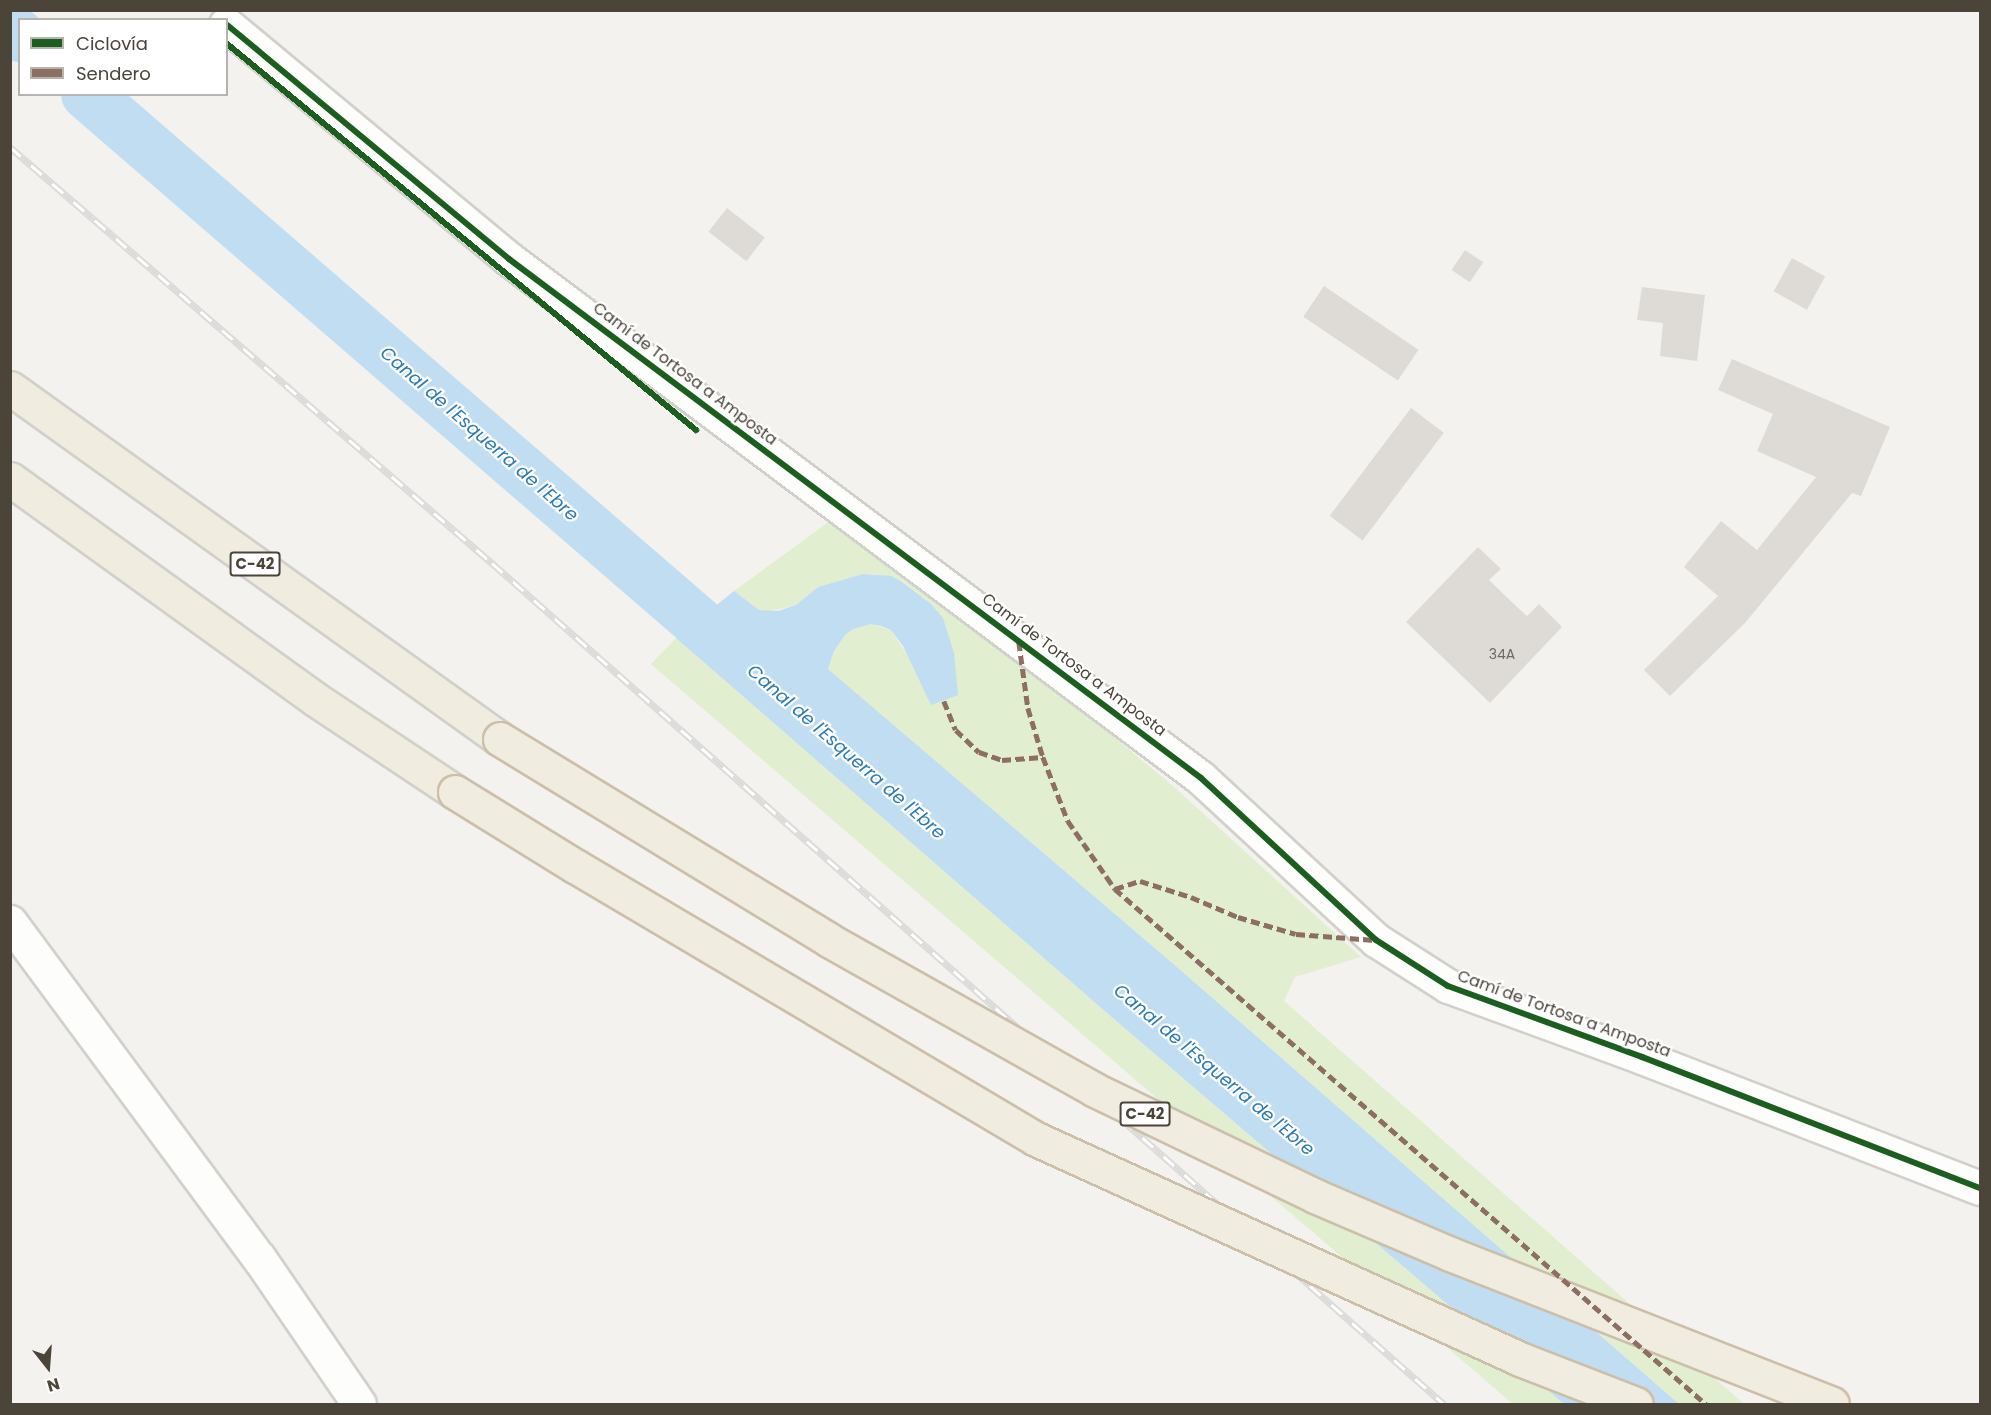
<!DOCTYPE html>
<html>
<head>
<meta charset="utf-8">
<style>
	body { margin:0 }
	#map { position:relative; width:1991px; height:1415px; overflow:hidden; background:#f4f2ee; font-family:Poppins,sans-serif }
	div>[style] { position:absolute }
	.green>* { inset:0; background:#e1eecf }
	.water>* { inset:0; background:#c0ddf1 }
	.canal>* { height:52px; margin:-26px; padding:0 26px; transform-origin:26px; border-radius:26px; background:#c0ddf1 }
	.building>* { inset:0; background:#dedbd6; transform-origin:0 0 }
	.roads { filter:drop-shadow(2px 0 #d2d0cb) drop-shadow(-2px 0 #d2d0cb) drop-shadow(0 2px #d2d0cb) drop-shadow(0 -2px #d2d0cb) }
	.minor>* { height:33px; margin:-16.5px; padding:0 16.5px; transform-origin:16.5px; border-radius:16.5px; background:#fdfdfc }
	.trunk>* { height:33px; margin:-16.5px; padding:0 16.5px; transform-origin:16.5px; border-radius:16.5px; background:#f0ece0 }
	.rail>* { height:7px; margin-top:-3.5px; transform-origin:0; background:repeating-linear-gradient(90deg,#fff 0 14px,#dbdbda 0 28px); box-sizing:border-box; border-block:2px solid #dbdbda }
	.bridges { filter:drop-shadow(2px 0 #ccbfa9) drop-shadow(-2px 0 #ccbfa9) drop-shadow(0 2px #ccbfa9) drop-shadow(0 -2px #ccbfa9) }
	.trunk-bridge>* { height:33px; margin:-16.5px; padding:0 16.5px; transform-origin:16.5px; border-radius:16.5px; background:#f0ece0 }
	.quiet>* { height:4.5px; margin-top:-2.25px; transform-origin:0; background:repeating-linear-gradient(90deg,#8d6e63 0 9px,transparent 0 13.5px) }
	.cycleway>* { height:6px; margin:-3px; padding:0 3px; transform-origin:3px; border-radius:3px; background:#1b5e20 }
	span { translate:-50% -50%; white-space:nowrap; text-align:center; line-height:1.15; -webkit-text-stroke:4.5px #fff; paint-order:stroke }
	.number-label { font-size:14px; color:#706a61 }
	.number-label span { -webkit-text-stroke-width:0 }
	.shield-label span { padding:2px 4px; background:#fff; border:2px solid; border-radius:4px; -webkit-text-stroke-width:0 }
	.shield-label { font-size:15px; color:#4b4439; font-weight:700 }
	.street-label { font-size:16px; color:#4b4439 }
	.water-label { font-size:18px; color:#2e7ab2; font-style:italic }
	.frame { position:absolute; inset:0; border:12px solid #4b4439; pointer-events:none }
	.legend { position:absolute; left:18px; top:18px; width:210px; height:78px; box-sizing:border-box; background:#fff; border:2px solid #b7b4b0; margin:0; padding:8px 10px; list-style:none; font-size:18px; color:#4b4439 }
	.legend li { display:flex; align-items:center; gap:12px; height:30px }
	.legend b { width:30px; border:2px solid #b7b4b0 }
	.north { position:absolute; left:18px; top:1337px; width:60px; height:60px; -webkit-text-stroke:4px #fff; paint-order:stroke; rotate:163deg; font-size:16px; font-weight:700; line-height:24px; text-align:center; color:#4b4439 }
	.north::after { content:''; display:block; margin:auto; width:21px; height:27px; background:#4b4439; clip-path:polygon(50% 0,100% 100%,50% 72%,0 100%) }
</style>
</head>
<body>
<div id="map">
	<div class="green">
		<div style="clip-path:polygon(830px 521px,911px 569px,1173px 786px,1361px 957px,1295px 977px,1284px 1001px,1744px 1404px,1679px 1404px,1178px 968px,828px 669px,834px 651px,845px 635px,853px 629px,871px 624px,891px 630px,913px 664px,947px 627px,931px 604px,901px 580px,874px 574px,863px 574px,828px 584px,818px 587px,796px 605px,768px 612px,759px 610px,734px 591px)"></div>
		<div style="clip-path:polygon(676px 638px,1107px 1013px,1564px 1404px,1513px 1404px,651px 664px)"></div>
	</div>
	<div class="water">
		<div style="clip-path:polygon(863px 574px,891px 576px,901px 581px,931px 604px,943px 618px,954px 653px,958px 695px,931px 705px,903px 646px,891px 630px,881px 626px,871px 624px,853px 629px,845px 635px,834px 651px,828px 669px,1178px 968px,1679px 1404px,1564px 1404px,1107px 1013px,676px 638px,734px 591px,759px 610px,778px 611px,796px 605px,818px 587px)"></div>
	</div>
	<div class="canal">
		<div style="left:10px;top:28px;width:13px;rotate:39deg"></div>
		<div style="left:87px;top:94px;width:879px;rotate:40.85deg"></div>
	</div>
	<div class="building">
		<div style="left:727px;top:208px;width:48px;height:30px;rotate:38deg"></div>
		<div style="left:1465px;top:250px;width:22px;height:24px;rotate:34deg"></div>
		<div style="left:1792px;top:258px;width:38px;height:38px;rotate:29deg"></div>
		<div style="left:1324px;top:286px;width:114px;height:37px;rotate:34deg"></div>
		<div style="clip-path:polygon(1642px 287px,1705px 295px,1697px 361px,1660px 356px,1663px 323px,1637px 320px)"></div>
		<div style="clip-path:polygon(1732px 359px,1890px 427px,1861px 496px,1852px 493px,1745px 623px,1670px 696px,1644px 670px,1718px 596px,1684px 567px,1721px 521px,1757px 550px,1816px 477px,1757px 451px,1773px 414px,1718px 390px)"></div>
		<div style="left:1411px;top:408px;width:41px;height:135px;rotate:37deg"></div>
		<div style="clip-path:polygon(1478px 547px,1501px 569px,1489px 580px,1516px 606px,1527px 616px,1539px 604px,1562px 627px,1490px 703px,1406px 622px)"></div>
	</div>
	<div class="roads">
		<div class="minor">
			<div style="left:226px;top:24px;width:368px;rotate:39.7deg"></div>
			<div style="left:509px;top:259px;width:865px;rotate:36.87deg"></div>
			<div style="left:1201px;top:778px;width:238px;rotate:42.8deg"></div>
			<div style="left:1376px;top:940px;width:85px;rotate:32.6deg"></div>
			<div style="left:1448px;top:986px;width:207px;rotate:20.1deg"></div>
			<div style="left:1642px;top:1057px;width:362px;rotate:21.2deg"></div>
			<div style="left:10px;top:922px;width:418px;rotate:53.5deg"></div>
			<div style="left:259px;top:1258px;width:177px;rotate:55.6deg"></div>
		</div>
		<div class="trunk">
			<div style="left:10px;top:388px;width:603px;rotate:35.62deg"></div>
			<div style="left:10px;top:479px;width:376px;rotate:35.8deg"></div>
			<div style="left:315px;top:699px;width:168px;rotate:33.6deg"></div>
		</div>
	</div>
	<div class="rail">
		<div style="left:10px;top:147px;width:637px;rotate:40.8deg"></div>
		<div style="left:492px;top:563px;width:1270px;rotate:41.46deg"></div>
	</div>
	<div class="bridges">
		<div class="trunk-bridge">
			<div style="left:500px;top:739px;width:386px;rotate:31.4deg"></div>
			<div style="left:829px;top:940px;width:305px;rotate:29.4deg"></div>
			<div style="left:1095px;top:1090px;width:244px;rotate:25.7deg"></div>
			<div style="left:1315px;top:1196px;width:147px;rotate:23.2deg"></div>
			<div style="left:1450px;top:1254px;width:410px;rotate:21.4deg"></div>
			<div style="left:455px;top:792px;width:141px;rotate:31.7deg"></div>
			<div style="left:575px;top:866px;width:536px;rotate:30.63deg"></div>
			<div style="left:1036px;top:1139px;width:532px;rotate:24.44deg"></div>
			<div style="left:1520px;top:1359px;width:124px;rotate:21.2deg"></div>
		</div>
	</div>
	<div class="quiet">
		<div style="left:1019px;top:642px;width:67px;rotate:82.2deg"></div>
		<div style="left:1028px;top:708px;width:51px;rotate:73deg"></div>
		<div style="left:1043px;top:757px;width:69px;rotate:68.7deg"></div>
		<div style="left:1068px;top:821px;width:83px;rotate:55.3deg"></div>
		<div style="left:1115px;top:889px;width:784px;rotate:41.07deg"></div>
		<div style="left:944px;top:701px;width:31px;rotate:68deg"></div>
		<div style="left:956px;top:730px;width:32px;rotate:44deg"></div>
		<div style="left:979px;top:752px;width:24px;rotate:19deg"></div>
		<div style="left:1002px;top:760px;width:41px;rotate:-4.2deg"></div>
		<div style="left:1115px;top:889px;width:26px;rotate:-18deg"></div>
		<div style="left:1140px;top:881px;width:53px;rotate:17.4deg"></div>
		<div style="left:1191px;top:897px;width:51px;rotate:23.1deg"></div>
		<div style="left:1238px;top:917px;width:60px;rotate:16.3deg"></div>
		<div style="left:1296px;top:934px;width:78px;rotate:4.4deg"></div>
	</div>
	<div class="cycleway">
		<div style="left:226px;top:24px;width:368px;rotate:39.7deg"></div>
		<div style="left:509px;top:259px;width:865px;rotate:36.87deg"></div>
		<div style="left:1201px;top:778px;width:238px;rotate:42.8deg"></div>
		<div style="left:1376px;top:940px;width:85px;rotate:32.6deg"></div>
		<div style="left:1448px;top:986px;width:207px;rotate:20.1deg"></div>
		<div style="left:1642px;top:1057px;width:362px;rotate:21.2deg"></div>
		<div style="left:226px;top:43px;width:609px;rotate:39.47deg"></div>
	</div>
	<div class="number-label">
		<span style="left:1502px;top:654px">34A</span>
	</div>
	<div class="shield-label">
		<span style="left:255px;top:564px">C-42</span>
		<span style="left:1145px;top:1114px">C-42</span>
	</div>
	<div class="street-label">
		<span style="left:685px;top:374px;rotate:37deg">Camí de Tortosa a Amposta</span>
		<span style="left:1074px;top:665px;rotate:37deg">Camí de Tortosa a Amposta</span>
		<span style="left:1564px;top:1014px;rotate:20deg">Camí de Tortosa a Amposta</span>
	</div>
	<div class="water-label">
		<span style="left:479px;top:434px;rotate:41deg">Canal de l'Esquerra de l'Ebre</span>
		<span style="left:846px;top:752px;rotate:41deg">Canal de l'Esquerra de l'Ebre</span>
		<span style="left:1214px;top:1070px;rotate:40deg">Canal de l'Esquerra de l'Ebre</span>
	</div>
	<div class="frame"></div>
	<ul class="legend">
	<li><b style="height:8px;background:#1b5e20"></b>Ciclovía</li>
	<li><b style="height:8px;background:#8d6e63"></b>Sendero</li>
	</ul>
	<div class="north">N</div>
</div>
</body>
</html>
